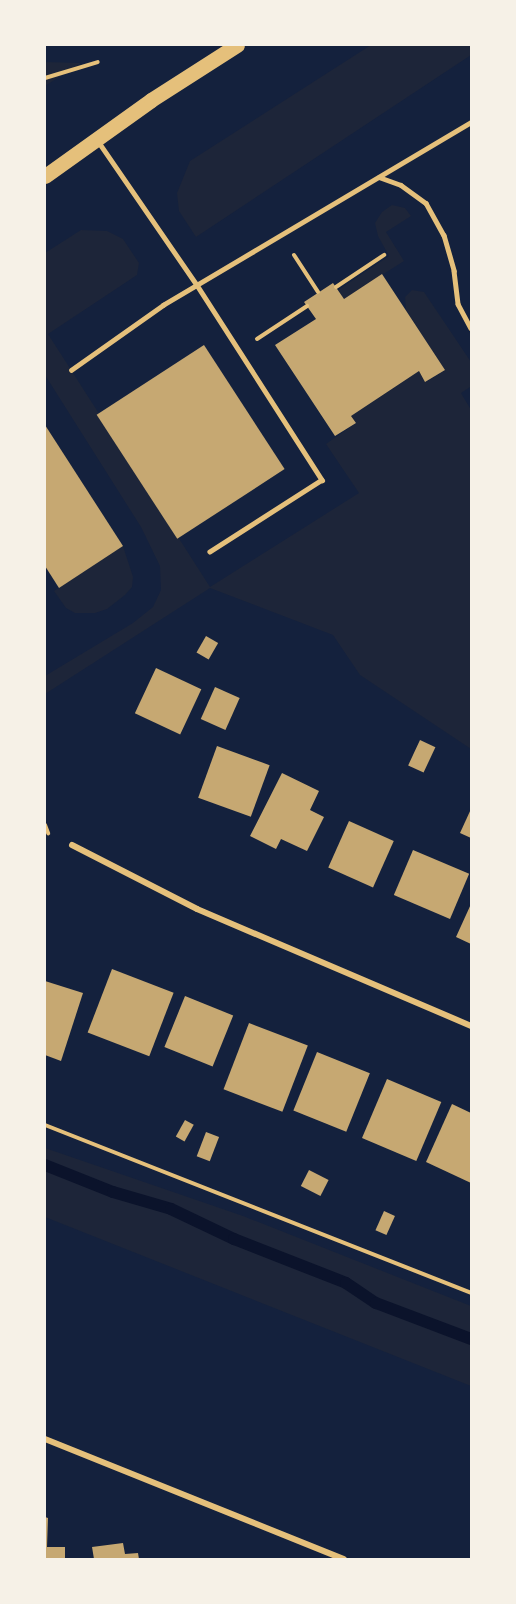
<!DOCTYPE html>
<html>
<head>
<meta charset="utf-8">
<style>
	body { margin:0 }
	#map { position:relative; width:516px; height:1604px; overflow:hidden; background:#14213d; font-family:Commissioner,sans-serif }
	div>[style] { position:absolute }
	.green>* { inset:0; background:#1d2539 }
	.stream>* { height:12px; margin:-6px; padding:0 6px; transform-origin:6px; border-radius:6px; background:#0b132b }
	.building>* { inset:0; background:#c6a872; transform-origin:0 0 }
	.path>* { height:4px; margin:-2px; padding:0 2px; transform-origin:2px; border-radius:2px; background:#e5c07b }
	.service>* { height:4.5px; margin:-2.25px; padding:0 2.25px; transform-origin:2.25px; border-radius:2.25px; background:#e5c07b }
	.minor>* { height:6px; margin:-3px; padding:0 3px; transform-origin:3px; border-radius:3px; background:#e5c07b }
	.primary>* { height:15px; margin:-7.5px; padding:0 7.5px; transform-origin:7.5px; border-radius:7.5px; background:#e5c07b }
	span { translate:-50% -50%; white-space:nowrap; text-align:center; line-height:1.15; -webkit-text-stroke:4.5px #f6f1e7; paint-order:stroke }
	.frame { position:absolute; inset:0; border:46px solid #f6f1e7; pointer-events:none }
</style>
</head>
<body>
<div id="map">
	<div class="green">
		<div style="clip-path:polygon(371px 45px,471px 45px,471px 55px,196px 237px,179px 211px,177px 193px,190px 161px)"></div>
		<div style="clip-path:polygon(45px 62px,81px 63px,45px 86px)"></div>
		<div style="clip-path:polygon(392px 205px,405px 208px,411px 216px,386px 232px,404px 261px,344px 299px,338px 290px,389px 256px,378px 236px,375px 223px,382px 212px)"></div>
		<div style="clip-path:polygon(81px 230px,107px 231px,123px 239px,139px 263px,137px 275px,48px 334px,210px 587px,359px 493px,326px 444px,356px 423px,351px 416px,419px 371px,426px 382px,445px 370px,406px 310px,405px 297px,412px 290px,424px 292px,471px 362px,470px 387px,461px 393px,471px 410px,471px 749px,360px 675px,333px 635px,210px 588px,45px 694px,45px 676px,133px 623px,153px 607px,161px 590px,160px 566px,141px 527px,45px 375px,45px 253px)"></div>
		<div style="clip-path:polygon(123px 546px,133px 577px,132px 587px,125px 595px,107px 609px,95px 613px,75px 613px,66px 608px,54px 591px)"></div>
		<div style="clip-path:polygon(45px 1148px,243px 1216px,471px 1306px,471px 1386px,45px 1217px)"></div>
	</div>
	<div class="stream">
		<div style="left:45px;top:1165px;width:73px;rotate:21.7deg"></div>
		<div style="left:113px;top:1192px;width:60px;rotate:16.3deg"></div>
		<div style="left:171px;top:1209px;width:70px;rotate:25.5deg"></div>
		<div style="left:234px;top:1239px;width:120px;rotate:21.4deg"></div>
		<div style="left:346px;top:1283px;width:36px;rotate:34deg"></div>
		<div style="left:376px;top:1303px;width:102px;rotate:20.8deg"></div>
	</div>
	<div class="building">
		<div style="clip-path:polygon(382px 274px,445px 370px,425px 382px,419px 371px,351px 416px,356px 423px,335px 436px,275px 345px,316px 319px,304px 302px,333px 283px,344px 299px)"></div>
		<div style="left:204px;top:345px;width:148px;height:128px;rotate:57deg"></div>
		<div style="clip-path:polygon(45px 425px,123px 546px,59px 588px,45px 566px)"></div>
		<div style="left:206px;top:636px;width:14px;height:19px;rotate:30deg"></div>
		<div style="left:156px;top:668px;width:50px;height:50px;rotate:25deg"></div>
		<div style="left:215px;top:687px;width:27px;height:35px;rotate:24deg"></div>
		<div style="left:420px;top:740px;width:17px;height:28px;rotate:25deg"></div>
		<div style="left:217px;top:746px;width:56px;height:55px;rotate:20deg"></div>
		<div style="clip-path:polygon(282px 773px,319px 791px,310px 810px,324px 817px,307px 851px,281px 839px,276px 849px,250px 836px)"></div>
		<div style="clip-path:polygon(471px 809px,471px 838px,460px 833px)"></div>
		<div style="left:349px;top:821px;width:49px;height:51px;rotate:24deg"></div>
		<div style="left:413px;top:850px;width:61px;height:49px;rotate:23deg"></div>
		<div style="clip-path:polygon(471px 904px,471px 944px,456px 937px)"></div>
		<div style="left:112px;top:969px;width:66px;height:68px;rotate:21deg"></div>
		<div style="clip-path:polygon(45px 981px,83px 993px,61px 1061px,45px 1055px)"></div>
		<div style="left:185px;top:996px;width:52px;height:55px;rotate:22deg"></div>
		<div style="left:249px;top:1023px;width:63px;height:71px;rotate:21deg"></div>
		<div style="left:317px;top:1052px;width:57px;height:63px;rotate:22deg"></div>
		<div style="left:387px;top:1079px;width:59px;height:64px;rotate:23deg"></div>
		<div style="clip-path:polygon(452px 1104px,471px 1113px,471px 1183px,426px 1162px)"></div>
		<div style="left:185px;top:1120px;width:10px;height:19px;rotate:29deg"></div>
		<div style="left:206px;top:1132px;width:14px;height:26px;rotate:21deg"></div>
		<div style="left:309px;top:1170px;width:22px;height:18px;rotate:27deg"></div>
		<div style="left:384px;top:1211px;width:12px;height:21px;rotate:24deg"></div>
		<div style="clip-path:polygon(45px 1517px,48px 1518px,47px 1547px,65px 1547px,65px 1559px,45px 1559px)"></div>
		<div style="clip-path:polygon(123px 1543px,125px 1554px,138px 1553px,139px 1559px,94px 1559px,92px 1547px)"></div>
	</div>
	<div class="path">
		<div style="left:45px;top:78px;width:55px;rotate:-16.8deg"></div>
		<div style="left:294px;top:255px;width:44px;rotate:57deg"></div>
		<div style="left:336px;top:287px;width:58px;rotate:-33.7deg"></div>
		<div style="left:257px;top:339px;width:60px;rotate:-33.4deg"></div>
		<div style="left:45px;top:825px;width:9px;rotate:69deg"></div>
		<div style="left:45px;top:1125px;width:458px;rotate:21.5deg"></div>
	</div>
	<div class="service">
		<div style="left:98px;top:141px;width:175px;rotate:55.5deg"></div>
		<div style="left:197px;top:285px;width:232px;rotate:57.3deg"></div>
		<div style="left:322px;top:480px;width:133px;rotate:147.3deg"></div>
		<div style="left:379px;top:177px;width:23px;rotate:20deg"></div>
		<div style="left:401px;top:185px;width:31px;rotate:36deg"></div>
		<div style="left:426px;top:203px;width:37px;rotate:61deg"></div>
		<div style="left:444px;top:235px;width:37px;rotate:74deg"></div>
		<div style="left:454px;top:271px;width:33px;rotate:83deg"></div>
		<div style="left:458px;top:304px;width:27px;rotate:62deg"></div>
		<div style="left:71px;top:370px;width:113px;rotate:-35.2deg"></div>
		<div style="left:163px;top:305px;width:358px;rotate:-30.7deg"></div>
	</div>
	<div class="minor">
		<div style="left:72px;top:845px;width:140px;rotate:27.1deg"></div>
		<div style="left:197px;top:909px;width:298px;rotate:23.1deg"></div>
		<div style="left:45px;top:1439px;width:322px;rotate:21.9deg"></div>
	</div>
	<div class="primary">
		<div style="left:45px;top:176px;width:130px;rotate:-35.6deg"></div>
		<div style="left:151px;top:100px;width:102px;rotate:-32.6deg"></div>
	</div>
	<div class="frame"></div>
</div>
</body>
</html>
